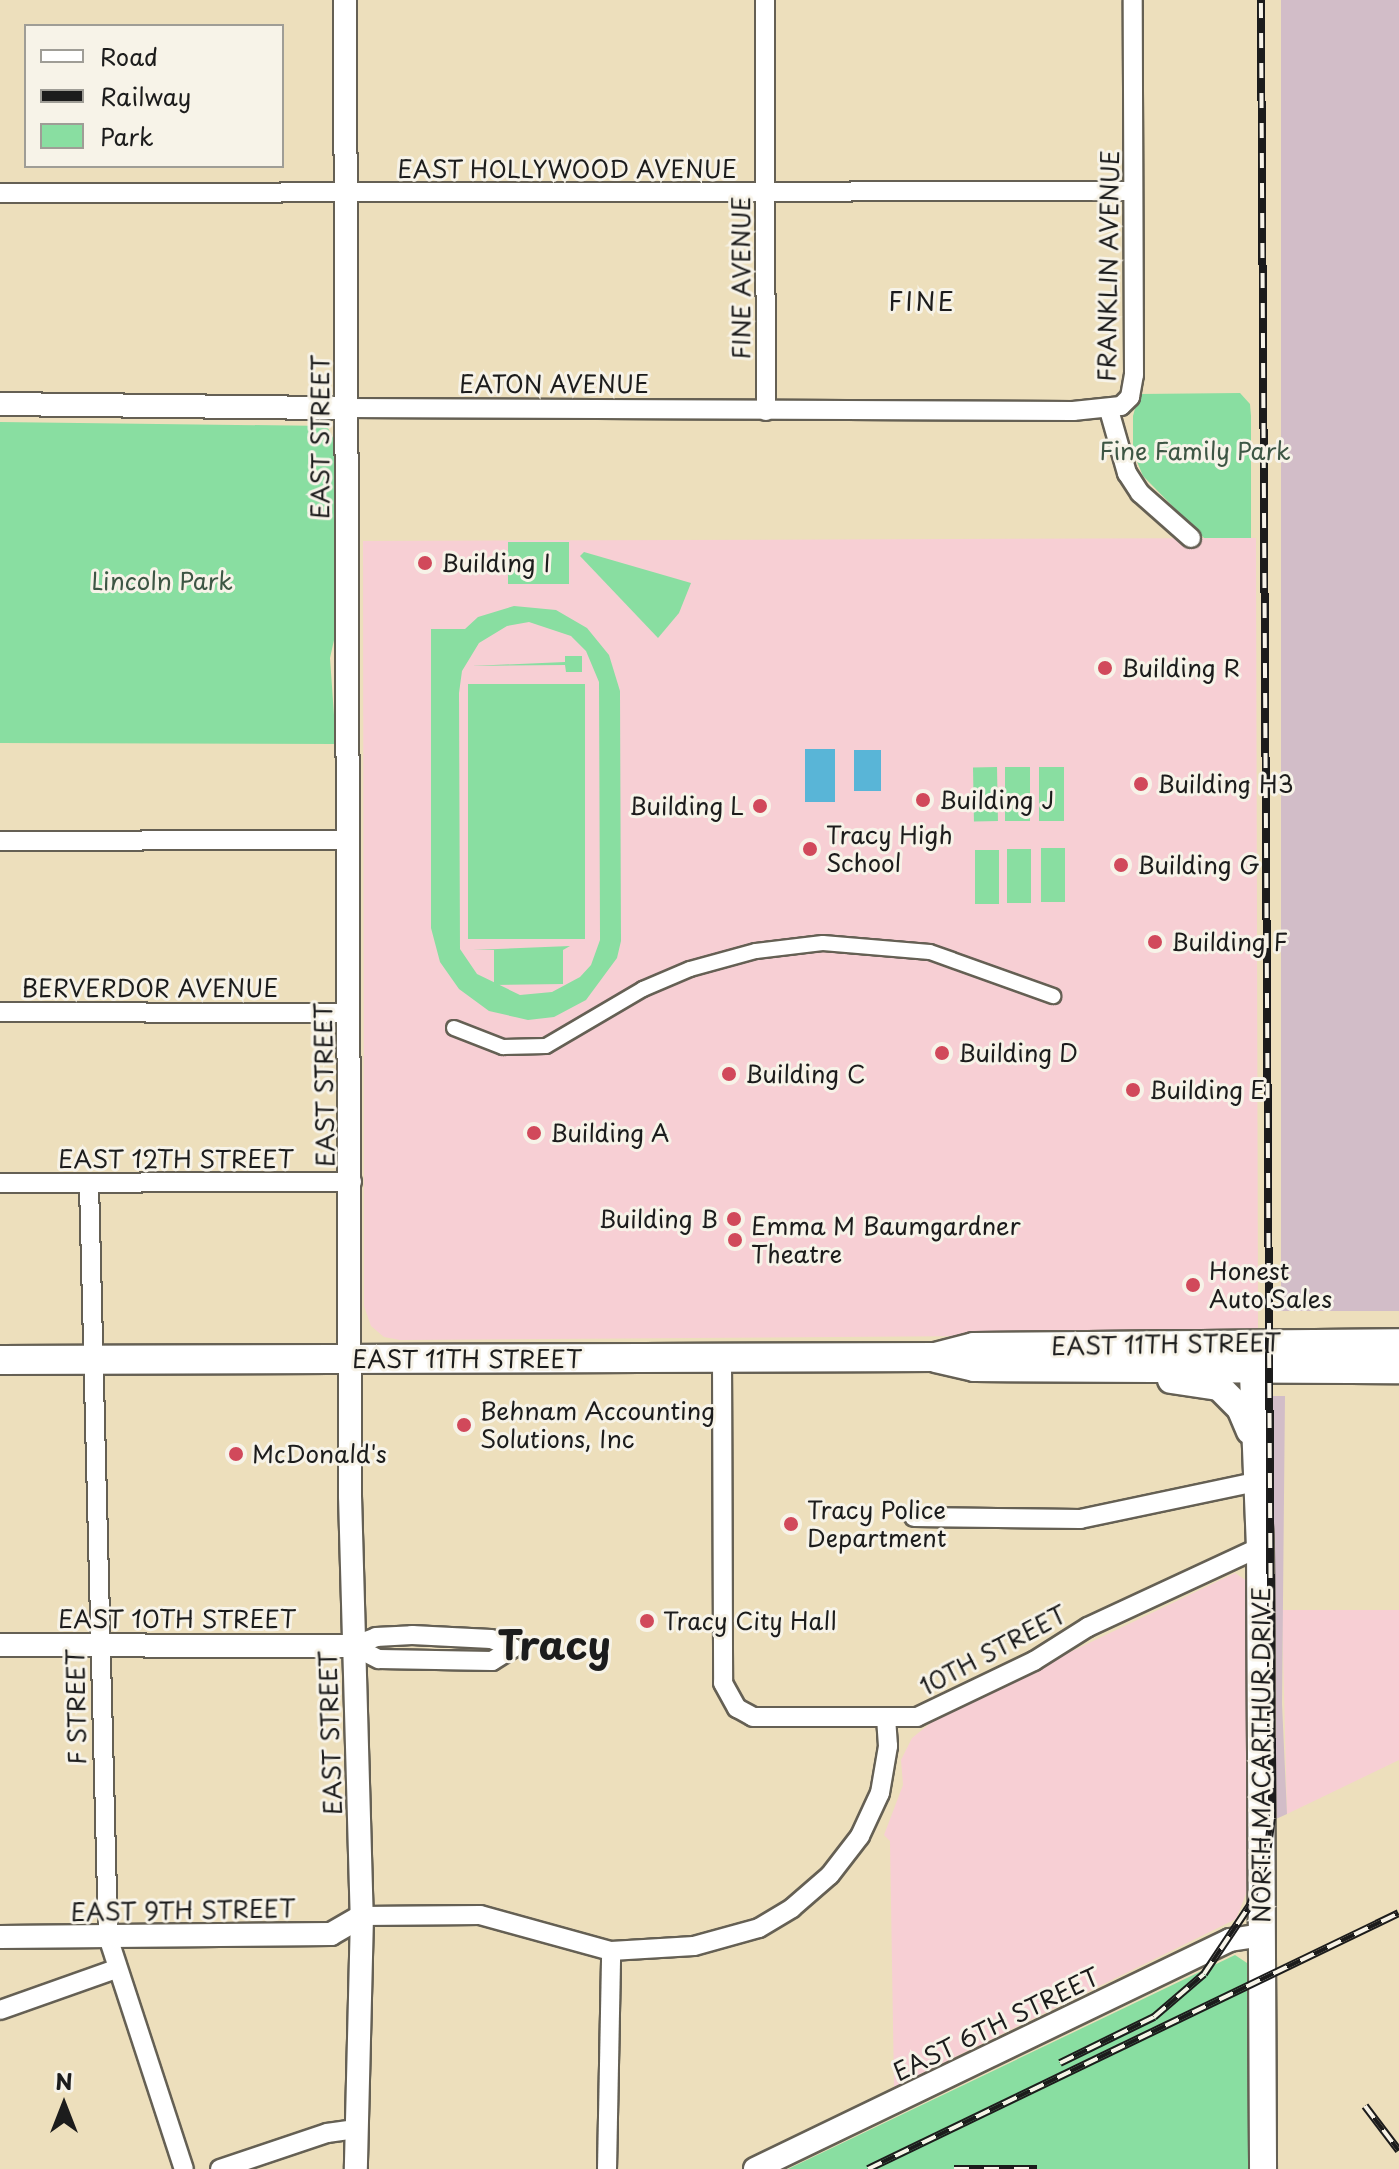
<!DOCTYPE html>
<html>
<head>
<meta charset="utf-8">
<style>
	body { margin:0 }
	#map { position:relative; width:1399px; height:2169px; overflow:hidden; background:#eddfbc; font-family:"Playpen Sans",sans-serif }
	div>[style] { position:absolute }
	.built>* { inset:0; background:#f7cfd4 }
	.industrial>* { inset:0; background:#d2bdc8; transform-origin:0 0 }
	.green>* { inset:0; background:#89dea1; transform-origin:0 0 }
	.water>* { inset:0; background:#59b5d7; transform-origin:0 0 }
	.roads { filter:drop-shadow(2px 0 #656054) drop-shadow(-2px 0 #656054) drop-shadow(0 2px #656054) drop-shadow(0 -2px #656054) }
	.pedestrian>* { height:14px; margin:-7px; padding:0 7px; transform-origin:7px; border-radius:7px; background:#fff }
	.minor>* { height:18px; margin:-9px; padding:0 9px; transform-origin:9px; border-radius:9px; background:#fff }
	.tertiary>* { height:22px; margin:-11px; padding:0 11px; transform-origin:11px; border-radius:11px; background:#fff }
	.secondary>* { height:26px; margin:-13px; padding:0 13px; transform-origin:13px; border-radius:13px; background:#fff }
	.primary>* { height:28px; margin:-14px; padding:0 14px; transform-origin:14px; border-radius:14px; background:#fff }
	.rail>* { height:8px; margin-top:-4px; transform-origin:0; background:repeating-linear-gradient(90deg,#f7f3e8 0 15px,#1c1c1c 0 30px); box-sizing:border-box; border-block:2px solid #1c1c1c }
	.dots>* { width:22px; height:22px; translate:-50% -50%; box-sizing:border-box; border:4px solid #f7f3e8; border-radius:50% }
	span { translate:-50% -50%; white-space:nowrap; text-align:center; line-height:1.15; -webkit-text-stroke:6px #f7f3e8; paint-order:stroke }
	.street-label { font-size:24px; color:#1c1c1c }
	.park-label { font-size:24px; color:#3d5644 }
	.poi-label { font-size:24px; color:#1c1c1c }
	.left { translate:0 -50%; text-align:left }
	.right { translate:-100% -50%; text-align:right }
	.neighbourhood-label { font-size:26px; color:#1c1c1c; letter-spacing:2px }
	.town-label { font-size:40px; color:#1c1c1c; font-weight:700 }
	.legend { position:absolute; left:24px; top:24px; width:260px; height:144px; box-sizing:border-box; background:#f7f3e8; border:2px solid #9f9d96; margin:0; padding:10px 14px; list-style:none; font-size:24px; color:#1c1c1c }
	.legend li { display:flex; align-items:center; gap:16px; height:40px }
	.legend b { width:40px; border:2px solid #9f9d96 }
	.north { position:absolute; left:24px; top:2065px; width:80px; height:80px; -webkit-text-stroke:6px #f7f3e8; paint-order:stroke; rotate:0deg; font-size:22px; font-weight:700; line-height:32px; text-align:center; color:#1c1c1c }
	.north::after { content:''; display:block; margin:auto; width:28px; height:36px; background:#1c1c1c; clip-path:polygon(50% 0,100% 100%,50% 72%,0 100%) }
</style>
</head>
<body>
<div id="map">
	<div class="built">
		<div style="clip-path:polygon(1256px 538px,1258px 1334px,400px 1340px,384px 1337px,371px 1326px,364px 1306px,363px 541px)"></div>
		<div style="clip-path:polygon(1235px 1573px,1247px 1581px,1248px 1889px,1236px 1919px,894px 2087px,890px 1841px,884px 1835px,903px 1785px,901px 1760px,912px 1738px,943px 1713px)"></div>
		<div style="clip-path:polygon(1282px 1610px,1399px 1610px,1399px 1760px,1287px 1814px)"></div>
	</div>
	<div class="industrial">
		<div style="left:1281px;top:0;width:118px;height:1311px"></div>
		<div style="clip-path:polygon(1267px 1396px,1285px 1396px,1282px 1704px,1287px 1814px,1276px 1819px,1270px 1818px)"></div>
	</div>
	<div class="green">
		<div style="clip-path:polygon(1240px 393px,1250px 404px,1251px 416px,1251px 538px,1204px 538px,1143px 476px,1133px 452px,1133px 416px,1139px 394px)"></div>
		<div style="clip-path:polygon(0 422px,327px 426px,335px 442px,336px 631px,330px 658px,336px 744px,0 743px)"></div>
		<div style="left:508px;top:542px;width:61px;height:42px"></div>
		<div style="clip-path:polygon(584px 552px,691px 583px,679px 613px,658px 638px,580px 556px)"></div>
		<div style="clip-path:polygon(evenodd,514px 606px,556px 610px,587px 628px,609px 655px,620px 691px,621px 941px,617px 958px,586px 1000px,554px 1017px,528px 1020px,489px 1011px,459px 989px,440px 962px,431px 928px,431px 629px,465px 629px,478px 617px,514px 606px,529px 622px,571px 636px,586px 651px,599px 682px,600px 940px,591px 965px,580px 977px,552px 992px,520px 995px,477px 974px,460px 949px,459px 693px,462px 671px,479px 643px,507px 626px,529px 622px)"></div>
		<div style="clip-path:polygon(565px 656px,582px 656px,582px 672px,566px 672px,565px 665px,471px 666px,565px 662px)"></div>
		<div style="left:585px;top:684px;width:255px;height:117px;rotate:90deg"></div>
		<div style="left:997px;top:767px;width:54px;height:24px;rotate:89deg"></div>
		<div style="left:1005px;top:767px;width:25px;height:54px"></div>
		<div style="left:1064px;top:767px;width:54px;height:25px;rotate:90deg"></div>
		<div style="left:1041px;top:848px;width:24px;height:54px"></div>
		<div style="left:1007px;top:849px;width:24px;height:54px"></div>
		<div style="left:975px;top:850px;width:24px;height:54px"></div>
		<div style="clip-path:polygon(570px 946px,563px 950px,563px 984px,494px 985px,494px 950px,473px 950px)"></div>
		<div style="clip-path:polygon(1235px 1955px,1247px 1963px,1249px 1974px,1250px 2169px,788px 2169px)"></div>
	</div>
	<div class="water">
		<div style="left:805px;top:749px;width:30px;height:53px"></div>
		<div style="left:854px;top:750px;width:27px;height:41px"></div>
	</div>
	<div class="roads">
		<div class="pedestrian">
			<div style="left:454px;top:1028px;width:53px;rotate:21.2deg"></div>
			<div style="left:503px;top:1047px;width:43px;rotate:-1.3deg"></div>
			<div style="left:546px;top:1046px;width:113px;rotate:-30.4deg"></div>
			<div style="left:643px;top:989px;width:51px;rotate:-23.1deg"></div>
			<div style="left:690px;top:969px;width:68px;rotate:-15.3deg"></div>
			<div style="left:756px;top:951px;width:67px;rotate:-6.8deg"></div>
			<div style="left:823px;top:943px;width:107px;rotate:4.8deg"></div>
			<div style="left:930px;top:952px;width:131px;rotate:19.7deg"></div>
		</div>
		<div class="minor">
			<div style="left:765px;top:0;width:411px;rotate:89.9deg"></div>
			<div style="left:0;top:193px;width:1133px;rotate:-0.1deg"></div>
			<div style="left:346px;top:408px;width:727px;rotate:0.24deg"></div>
			<div style="left:1073px;top:411px;width:48px;rotate:-5.9deg"></div>
			<div style="left:1121px;top:406px;width:13px;rotate:-45deg"></div>
			<div style="left:1130px;top:397px;width:22px;rotate:-80deg"></div>
			<div style="left:1134px;top:375px;width:375px;rotate:-90.2deg"></div>
			<div style="left:1109px;top:410px;width:66px;rotate:74.1deg"></div>
			<div style="left:1127px;top:473px;width:24px;rotate:57deg"></div>
			<div style="left:1140px;top:493px;width:68px;rotate:41.4deg"></div>
			<div style="left:0;top:841px;width:348px;rotate:-0.2deg"></div>
			<div style="left:0;top:1012px;width:348px;rotate:0.2deg"></div>
			<div style="left:0;top:1183px;width:352px;rotate:-0.2deg"></div>
			<div style="left:89px;top:1184px;width:753px;rotate:88.55deg"></div>
			<div style="left:108px;top:1937px;width:244px;rotate:71.9deg"></div>
			<div style="left:722px;top:1358px;width:325px;rotate:89.8deg"></div>
			<div style="left:723px;top:1683px;width:29px;rotate:61deg"></div>
			<div style="left:737px;top:1708px;width:18px;rotate:29deg"></div>
			<div style="left:753px;top:1717px;width:164px"></div>
			<div style="left:917px;top:1717px;width:130px;rotate:-25.6deg"></div>
			<div style="left:1034px;top:1661px;width:64px;rotate:-32.2deg"></div>
			<div style="left:1088px;top:1627px;width:190px;rotate:-24.9deg"></div>
			<div style="left:914px;top:1517px;width:166px;rotate:0.7deg"></div>
			<div style="left:1080px;top:1519px;width:180px;rotate:-11.9deg"></div>
			<div style="left:353px;top:1646px;width:29px;rotate:27deg"></div>
			<div style="left:379px;top:1659px;width:113px;rotate:1deg"></div>
			<div style="left:492px;top:1661px;width:25px;rotate:-32deg"></div>
			<div style="left:353px;top:1646px;width:25px;rotate:-21deg"></div>
			<div style="left:376px;top:1637px;width:36px;rotate:-3deg"></div>
			<div style="left:412px;top:1635px;width:79px;rotate:2.9deg"></div>
			<div style="left:491px;top:1639px;width:24px;rotate:22deg"></div>
			<div style="left:362px;top:1916px;width:118px;rotate:-0.5deg"></div>
			<div style="left:480px;top:1915px;width:136px;rotate:15.4deg"></div>
			<div style="left:611px;top:1951px;width:83px;rotate:-3.4deg"></div>
			<div style="left:694px;top:1946px;width:67px;rotate:-15.5deg"></div>
			<div style="left:759px;top:1928px;width:39px;rotate:-31deg"></div>
			<div style="left:792px;top:1908px;width:50px;rotate:-41deg"></div>
			<div style="left:830px;top:1875px;width:49px;rotate:-52.4deg"></div>
			<div style="left:860px;top:1836px;width:47px;rotate:-65.1deg"></div>
			<div style="left:880px;top:1793px;width:48px;rotate:-80.3deg"></div>
			<div style="left:888px;top:1746px;width:27px;rotate:-94deg"></div>
			<div style="left:0;top:2010px;width:123px;rotate:-19.5deg"></div>
			<div style="left:220px;top:2169px;width:113px;rotate:-18.6deg"></div>
			<div style="left:327px;top:2133px;width:29px;rotate:-8deg"></div>
			<div style="left:607px;top:2169px;width:218px;rotate:-88.9deg"></div>
		</div>
		<div class="tertiary">
			<div style="left:345px;top:0;width:1496px;rotate:89.81deg"></div>
			<div style="left:350px;top:1496px;width:420px;rotate:88.4deg"></div>
			<div style="left:362px;top:1916px;width:253px;rotate:91.4deg"></div>
			<div style="left:0;top:404px;width:346px;rotate:0.7deg"></div>
			<div style="left:0;top:1645px;width:353px;rotate:0.2deg"></div>
			<div style="left:0;top:1937px;width:331px;rotate:-0.5deg"></div>
			<div style="left:331px;top:1934px;width:36px;rotate:-30deg"></div>
			<div style="left:755px;top:2169px;width:527px;rotate:-25.74deg"></div>
			<div style="left:1230px;top:1940px;width:32px;rotate:-9deg"></div>
		</div>
		<div class="secondary">
			<div style="left:1252px;top:1349px;width:198px;rotate:87.7deg"></div>
			<div style="left:1260px;top:1547px;width:622px;rotate:89.72deg"></div>
			<div style="left:1171px;top:1380px;width:49px;rotate:8.3deg"></div>
			<div style="left:1219px;top:1387px;width:30px;rotate:45deg"></div>
			<div style="left:1240px;top:1408px;width:25px;rotate:67deg"></div>
		</div>
		<div class="primary">
			<div style="left:936px;top:1358px;width:39px;rotate:13deg"></div>
			<div style="left:974px;top:1367px;width:425px;rotate:0.3deg"></div>
			<div style="left:0;top:1360px;width:935px;rotate:-0.18deg"></div>
			<div style="left:935px;top:1357px;width:40px;rotate:-14.4deg"></div>
			<div style="left:974px;top:1347px;width:425px;rotate:-0.5deg"></div>
		</div>
	</div>
	<div class="rail">
		<div style="left:1060px;top:2063px;width:105px;rotate:-26.1deg"></div>
		<div style="left:1154px;top:2017px;width:66px;rotate:-40.7deg"></div>
		<div style="left:1204px;top:1974px;width:83px;rotate:-56.3deg"></div>
		<div style="left:1250px;top:1905px;width:49px;rotate:-70.8deg"></div>
		<div style="left:1266px;top:1859px;width:41px;rotate:-81.7deg"></div>
		<div style="left:1272px;top:1818px;width:1818px;rotate:-90.35deg"></div>
		<div style="left:1365px;top:2106px;width:56px;rotate:52.9deg"></div>
		<div style="left:868px;top:2169px;width:589px;rotate:-25.74deg"></div>
		<div style="left:954px;top:2169px;width:83px"></div>
	</div>
	<div class="dots">
		<div style="left:425px;top:563px;background:#d1495b"></div>
		<div style="left:1105px;top:668px;background:#d1495b"></div>
		<div style="left:1141px;top:784px;background:#d1495b"></div>
		<div style="left:923px;top:800px;background:#d1495b"></div>
		<div style="left:760px;top:806px;background:#d1495b"></div>
		<div style="left:810px;top:849px;background:#d1495b"></div>
		<div style="left:1121px;top:865px;background:#d1495b"></div>
		<div style="left:1155px;top:942px;background:#d1495b"></div>
		<div style="left:942px;top:1053px;background:#d1495b"></div>
		<div style="left:729px;top:1074px;background:#d1495b"></div>
		<div style="left:1133px;top:1090px;background:#d1495b"></div>
		<div style="left:534px;top:1133px;background:#d1495b"></div>
		<div style="left:734px;top:1219px;background:#d1495b"></div>
		<div style="left:735px;top:1240px;background:#d1495b"></div>
		<div style="left:1193px;top:1285px;background:#d1495b"></div>
		<div style="left:464px;top:1425px;background:#d1495b"></div>
		<div style="left:236px;top:1454px;background:#d1495b"></div>
		<div style="left:791px;top:1524px;background:#d1495b"></div>
		<div style="left:647px;top:1621px;background:#d1495b"></div>
	</div>
	<div class="street-label">
		<span style="left:567px;top:169px">EAST HOLLYWOOD AVENUE</span>
		<span style="left:1108px;top:266px;rotate:-89deg">FRANKLIN AVENUE</span>
		<span style="left:741px;top:278px;rotate:-90deg">FINE AVENUE</span>
		<span style="left:554px;top:384px">EATON AVENUE</span>
		<span style="left:320px;top:437px;rotate:-90deg">EAST STREET</span>
		<span style="left:150px;top:988px">BERVERDOR AVENUE</span>
		<span style="left:324px;top:1085px;rotate:-91deg">EAST STREET</span>
		<span style="left:176px;top:1159px">EAST 12TH STREET</span>
		<span style="left:1166px;top:1344px;rotate:-1deg">EAST 11TH STREET</span>
		<span style="left:467px;top:1359px">EAST 11TH STREET</span>
		<span style="left:177px;top:1619px">EAST 10TH STREET</span>
		<span style="left:993px;top:1650px;rotate:-28deg">10TH STREET</span>
		<span style="left:76px;top:1707px;rotate:-91deg">F STREET</span>
		<span style="left:330px;top:1733px;rotate:-92deg">EAST STREET</span>
		<span style="left:1261px;top:1755px;rotate:-90deg">NORTH MACARTHUR DRIVE</span>
		<span style="left:183px;top:1910px;rotate:-1deg">EAST 9TH STREET</span>
		<span style="left:996px;top:2024px;rotate:-26deg">EAST 6TH STREET</span>
	</div>
	<div class="park-label">
		<span style="left:1195px;top:451px">Fine Family Park</span>
		<span style="left:162px;top:581px">Lincoln Park</span>
	</div>
	<div class="poi-label">
		<span class="left" style="left:441px;top:563px">Building I</span>
		<span class="left" style="left:1121px;top:668px">Building R</span>
		<span class="left" style="left:1157px;top:784px">Building H3</span>
		<span class="left" style="left:939px;top:800px">Building J</span>
		<span class="right" style="left:744px;top:806px">Building L</span>
		<span class="left" style="left:826px;top:849px">Tracy High<br>School</span>
		<span class="left" style="left:1137px;top:865px">Building G</span>
		<span class="left" style="left:1171px;top:942px">Building F</span>
		<span class="left" style="left:958px;top:1053px">Building D</span>
		<span class="left" style="left:745px;top:1074px">Building C</span>
		<span class="left" style="left:1149px;top:1090px">Building E</span>
		<span class="left" style="left:550px;top:1133px">Building A</span>
		<span class="right" style="left:718px;top:1219px">Building B</span>
		<span class="left" style="left:751px;top:1240px">Emma M Baumgardner<br>Theatre</span>
		<span class="left" style="left:1209px;top:1285px">Honest<br>Auto Sales</span>
		<span class="left" style="left:480px;top:1425px">Behnam Accounting<br>Solutions, Inc</span>
		<span class="left" style="left:252px;top:1454px">McDonald's</span>
		<span class="left" style="left:807px;top:1524px">Tracy Police<br>Department</span>
		<span class="left" style="left:663px;top:1621px">Tracy City Hall</span>
	</div>
	<div class="neighbourhood-label">
		<span style="left:922px;top:301px">FINE</span>
	</div>
	<div class="town-label">
		<span style="left:554px;top:1644px">Tracy</span>
	</div>
	<ul class="legend">
	<li><b style="height:10px;background:#fff"></b>Road</li>
	<li><b style="height:10px;background:#1c1c1c"></b>Railway</li>
	<li><b style="height:22px;background:#89dea1"></b>Park</li>
	</ul>
	<div class="north">N</div>
</div>
</body>
</html>
